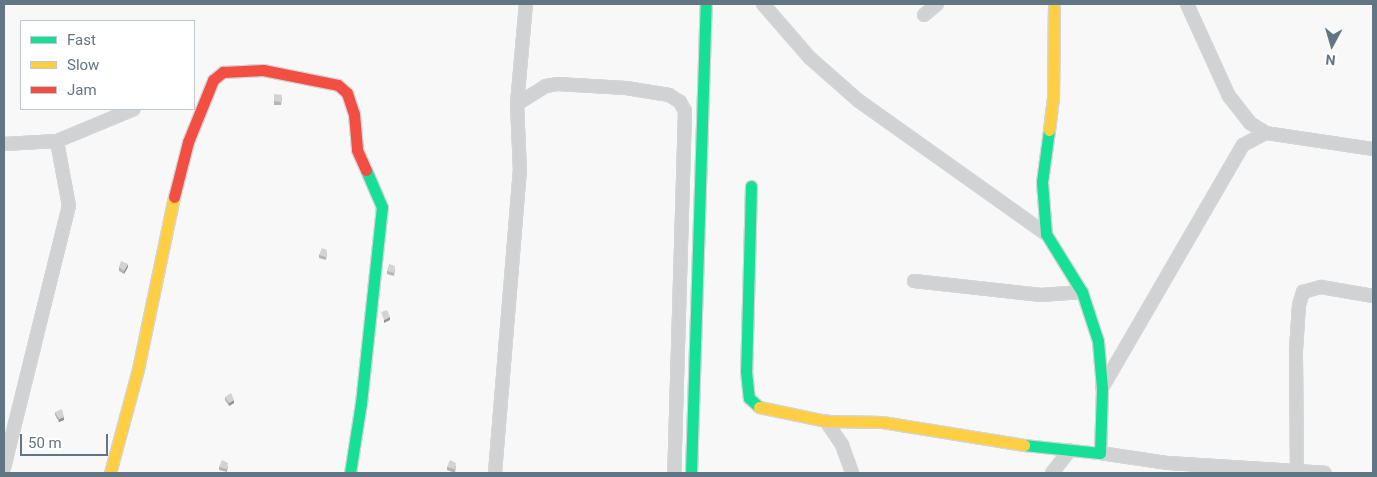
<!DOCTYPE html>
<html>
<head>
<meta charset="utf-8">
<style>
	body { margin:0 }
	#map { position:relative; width:1377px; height:477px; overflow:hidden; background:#f8f8f8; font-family:Roboto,sans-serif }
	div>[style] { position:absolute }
	.roads { filter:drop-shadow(1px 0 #d4d5d6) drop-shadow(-1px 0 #d4d5d6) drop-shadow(0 1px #d4d5d6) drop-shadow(0 -1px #d4d5d6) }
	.street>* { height:12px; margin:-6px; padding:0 6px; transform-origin:6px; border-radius:6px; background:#d0d2d3 }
	.fast>* { height:11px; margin:-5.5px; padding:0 5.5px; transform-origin:5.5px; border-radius:5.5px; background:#16e098 }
	.slow>* { height:11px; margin:-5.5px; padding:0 5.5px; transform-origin:5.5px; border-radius:5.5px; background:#ffcf43 }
	.jam>* { height:11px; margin:-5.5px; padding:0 5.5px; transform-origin:5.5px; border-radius:5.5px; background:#f24e42 }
	.wall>* { inset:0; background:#b5b5b6 }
	.shaded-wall>* { inset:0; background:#939494 }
	.building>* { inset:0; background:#d2d3d4 }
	span { translate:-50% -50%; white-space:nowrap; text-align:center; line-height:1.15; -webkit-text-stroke:5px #fff; paint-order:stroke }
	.frame { position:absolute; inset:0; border:5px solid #627583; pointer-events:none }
	.legend { position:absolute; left:20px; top:20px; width:175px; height:90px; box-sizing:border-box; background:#fff; border:1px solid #c0c8cd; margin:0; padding:6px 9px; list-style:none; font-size:15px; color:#627583 }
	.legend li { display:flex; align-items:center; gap:10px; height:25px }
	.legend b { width:25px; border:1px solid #c0c8cd }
	.north { position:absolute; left:1307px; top:20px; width:50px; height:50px; -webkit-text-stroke:4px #fff; paint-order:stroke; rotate:186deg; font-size:14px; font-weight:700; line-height:20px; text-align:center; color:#627583 }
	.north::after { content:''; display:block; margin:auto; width:18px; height:22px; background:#627583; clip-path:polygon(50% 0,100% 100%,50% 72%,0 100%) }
	.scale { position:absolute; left:20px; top:434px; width:88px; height:22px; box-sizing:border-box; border:2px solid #627583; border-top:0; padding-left:6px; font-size:15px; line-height:18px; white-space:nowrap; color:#627583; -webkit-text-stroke:4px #fff; paint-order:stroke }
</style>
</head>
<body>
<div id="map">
	<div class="roads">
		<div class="street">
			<div style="left:763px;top:4px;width:72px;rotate:49deg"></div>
			<div style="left:810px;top:58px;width:65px;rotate:41.3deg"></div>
			<div style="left:859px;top:101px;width:229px;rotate:35.4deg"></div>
			<div style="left:1187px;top:4px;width:101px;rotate:65.5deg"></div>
			<div style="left:1229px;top:96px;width:34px;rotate:52deg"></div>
			<div style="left:1250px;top:123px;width:19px;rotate:32deg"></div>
			<div style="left:924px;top:15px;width:17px;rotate:-40deg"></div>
			<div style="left:517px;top:104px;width:100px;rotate:-84.9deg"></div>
			<div style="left:4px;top:144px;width:53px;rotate:-3.2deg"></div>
			<div style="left:57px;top:141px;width:83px;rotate:-22.6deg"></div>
			<div style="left:914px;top:281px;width:128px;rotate:6.3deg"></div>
			<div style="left:1041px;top:295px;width:41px;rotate:-4.2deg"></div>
			<div style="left:1102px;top:388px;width:281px;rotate:-59.9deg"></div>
			<div style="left:1243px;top:145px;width:26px;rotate:-28deg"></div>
			<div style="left:1266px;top:133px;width:108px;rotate:8.5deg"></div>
			<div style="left:826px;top:421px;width:29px;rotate:56deg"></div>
			<div style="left:842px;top:445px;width:30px;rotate:70deg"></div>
			<div style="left:1100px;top:453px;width:69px;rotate:8.4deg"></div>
			<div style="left:1168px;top:463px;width:157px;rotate:3.6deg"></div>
			<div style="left:4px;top:468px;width:270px;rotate:-76.1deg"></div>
			<div style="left:69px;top:206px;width:66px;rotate:-100.5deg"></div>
			<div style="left:1297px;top:471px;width:121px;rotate:-90.5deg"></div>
			<div style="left:1296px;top:350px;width:45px;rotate:-86.2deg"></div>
			<div style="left:1299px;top:305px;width:14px;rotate:-73deg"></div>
			<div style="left:1303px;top:292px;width:19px;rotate:-16deg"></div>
			<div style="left:1321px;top:287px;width:53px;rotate:9.8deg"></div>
			<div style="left:495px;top:473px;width:302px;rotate:-85.3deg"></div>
			<div style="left:520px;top:172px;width:68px;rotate:-92.5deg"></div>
			<div style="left:517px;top:104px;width:34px;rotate:-32deg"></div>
			<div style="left:546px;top:86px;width:11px;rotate:-10deg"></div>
			<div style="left:557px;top:84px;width:69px;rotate:3.3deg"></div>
			<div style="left:626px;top:88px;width:44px;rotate:9.2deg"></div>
			<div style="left:669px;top:95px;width:13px;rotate:32deg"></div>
			<div style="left:680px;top:102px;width:10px;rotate:61deg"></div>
			<div style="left:685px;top:111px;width:362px;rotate:91.7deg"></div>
			<div style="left:1052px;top:473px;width:29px;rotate:-52deg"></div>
		</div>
		<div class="fast">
			<div style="left:751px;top:186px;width:185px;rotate:91.5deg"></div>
			<div style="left:746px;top:371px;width:27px;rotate:84deg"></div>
			<div style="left:749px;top:398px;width:13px;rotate:42deg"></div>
			<div style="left:1024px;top:445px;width:76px;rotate:6deg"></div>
			<div style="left:1100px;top:453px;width:65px;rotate:-88.2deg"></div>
			<div style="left:1102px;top:388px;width:47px;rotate:-94.9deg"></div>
			<div style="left:1098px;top:341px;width:52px;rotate:-108.1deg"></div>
			<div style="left:1082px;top:292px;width:68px;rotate:-121.8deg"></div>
			<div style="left:1046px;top:234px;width:52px;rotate:-94.4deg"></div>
			<div style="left:1042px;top:182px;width:52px;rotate:-82.3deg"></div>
			<div style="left:350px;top:473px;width:71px;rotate:-81.1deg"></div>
			<div style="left:361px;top:403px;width:197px;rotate:-83.9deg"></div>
			<div style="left:382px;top:207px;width:40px;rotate:-113.4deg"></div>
			<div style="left:691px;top:473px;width:469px;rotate:-88.2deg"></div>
		</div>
		<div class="slow">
			<div style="left:1049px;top:130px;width:31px;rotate:-83deg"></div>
			<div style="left:1053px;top:99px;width:95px;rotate:-89.4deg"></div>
			<div style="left:759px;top:407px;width:68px;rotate:11.8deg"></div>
			<div style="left:826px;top:421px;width:56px;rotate:1deg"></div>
			<div style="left:882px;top:422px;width:144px;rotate:9.2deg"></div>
			<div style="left:110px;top:473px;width:108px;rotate:-74.9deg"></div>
			<div style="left:138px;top:369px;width:176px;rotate:-78.2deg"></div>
		</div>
		<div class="jam">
			<div style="left:174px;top:197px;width:57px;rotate:-75.7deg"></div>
			<div style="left:188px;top:142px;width:67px;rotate:-68deg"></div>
			<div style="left:213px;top:80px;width:13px;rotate:-39deg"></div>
			<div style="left:223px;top:72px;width:40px;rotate:-2.9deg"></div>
			<div style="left:263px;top:70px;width:76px;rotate:11.3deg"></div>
			<div style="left:338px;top:85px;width:12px;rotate:42deg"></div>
			<div style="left:347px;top:93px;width:22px;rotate:72deg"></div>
			<div style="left:354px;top:114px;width:36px;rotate:85deg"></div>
			<div style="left:357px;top:150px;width:22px;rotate:66deg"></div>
		</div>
	</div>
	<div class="wall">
		<div style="clip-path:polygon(274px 94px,282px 98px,281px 105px,274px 105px)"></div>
		<div style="clip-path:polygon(327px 253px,326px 260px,319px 258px,319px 255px)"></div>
		<div style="clip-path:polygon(119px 267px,128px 267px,124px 274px,119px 271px)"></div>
		<div style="clip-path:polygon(395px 269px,394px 276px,387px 274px,387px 271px)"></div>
		<div style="clip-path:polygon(225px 397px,234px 403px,229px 406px,225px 400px)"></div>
		<div style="clip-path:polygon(55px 412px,64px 420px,59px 422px,55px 415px)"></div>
		<div style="clip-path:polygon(228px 466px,227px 472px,219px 470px,219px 467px)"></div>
		<div style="clip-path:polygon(456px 466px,455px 473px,447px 470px,447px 467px)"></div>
	</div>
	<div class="shaded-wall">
		<div style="clip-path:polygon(128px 264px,128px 267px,124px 274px,124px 271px)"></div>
		<div style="clip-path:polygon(390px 317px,390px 320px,384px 323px,384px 320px)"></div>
		<div style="clip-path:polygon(234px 400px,234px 403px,229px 406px,229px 403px)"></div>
		<div style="clip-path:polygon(64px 417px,64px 420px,59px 422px,59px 419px)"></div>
	</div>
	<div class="building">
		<div style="clip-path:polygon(274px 94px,282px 95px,281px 102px,274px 101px)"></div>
		<div style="clip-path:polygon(322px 248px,327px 250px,326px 257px,319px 255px)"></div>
		<div style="clip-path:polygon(121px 261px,128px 264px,124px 271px,119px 267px)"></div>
		<div style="clip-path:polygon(389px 264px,395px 266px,394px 273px,387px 271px)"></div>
		<div style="clip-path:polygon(387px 310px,390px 317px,384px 320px,381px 312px)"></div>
		<div style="clip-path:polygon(231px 393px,234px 400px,229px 403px,225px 397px)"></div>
		<div style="clip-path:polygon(62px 409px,64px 417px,59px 419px,55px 412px)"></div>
		<div style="clip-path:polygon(222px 460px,228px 463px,227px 469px,219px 467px)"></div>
		<div style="clip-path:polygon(450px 460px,456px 463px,455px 469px,447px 467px)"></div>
	</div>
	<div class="frame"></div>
	<ul class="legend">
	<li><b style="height:6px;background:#16e098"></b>Fast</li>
	<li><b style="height:6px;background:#ffcf43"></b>Slow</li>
	<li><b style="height:6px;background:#f24e42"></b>Jam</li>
	</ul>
	<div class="north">N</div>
	<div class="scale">50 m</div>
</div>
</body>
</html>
